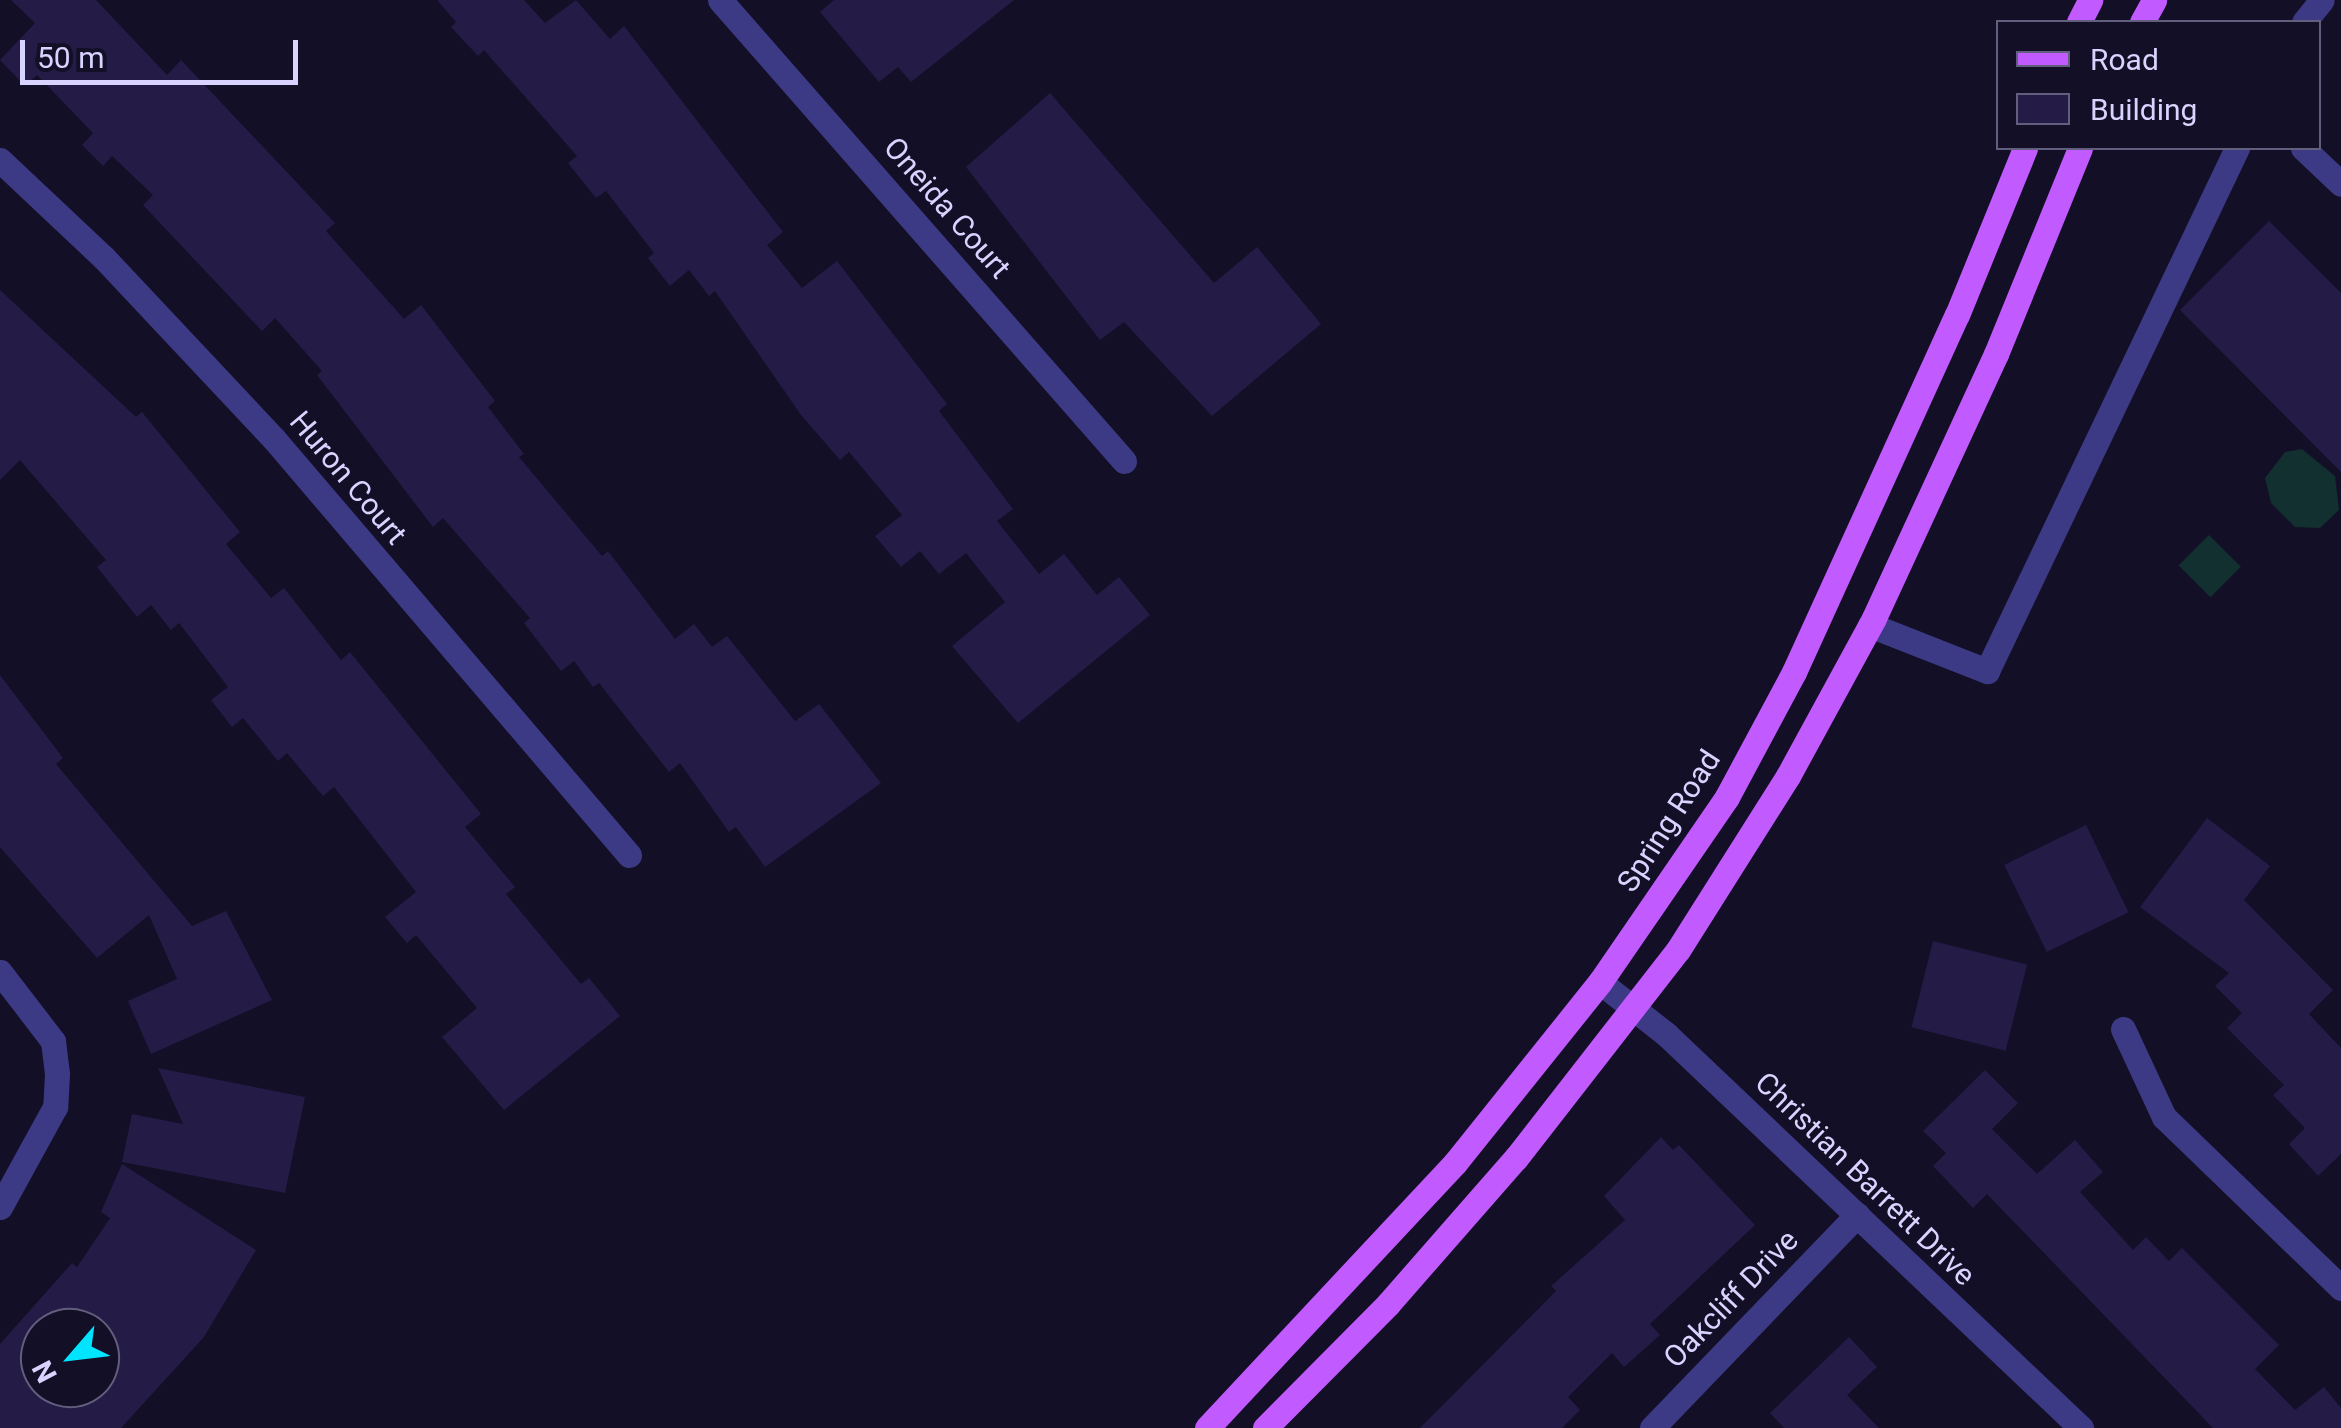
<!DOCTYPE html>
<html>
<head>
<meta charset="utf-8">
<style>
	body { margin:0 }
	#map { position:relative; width:2341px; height:1428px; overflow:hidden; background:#130f26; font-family:Roboto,sans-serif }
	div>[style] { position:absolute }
	.green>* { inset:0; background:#12302f; transform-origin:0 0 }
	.building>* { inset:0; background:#241b47; transform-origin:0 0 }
	.minor>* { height:25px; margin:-12.5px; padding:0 12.5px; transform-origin:12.5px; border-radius:12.5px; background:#3d3a85 }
	.major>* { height:25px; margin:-12.5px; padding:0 12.5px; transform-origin:12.5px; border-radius:12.5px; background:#c25bff }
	span { translate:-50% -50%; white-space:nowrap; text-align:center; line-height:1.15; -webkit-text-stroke:8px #130f26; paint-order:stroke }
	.street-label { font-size:30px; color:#d9d4ff }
	.legend { position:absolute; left:1996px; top:20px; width:325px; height:130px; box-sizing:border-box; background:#130f26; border:2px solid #625e7d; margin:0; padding:12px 18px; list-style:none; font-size:30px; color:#d9d4ff }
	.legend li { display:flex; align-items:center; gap:20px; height:50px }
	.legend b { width:50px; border:2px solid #625e7d }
	.north { position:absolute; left:20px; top:1308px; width:100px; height:100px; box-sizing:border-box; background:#130f26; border:2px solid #625e7d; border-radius:50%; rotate:242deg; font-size:28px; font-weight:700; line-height:40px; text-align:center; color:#d9d4ff }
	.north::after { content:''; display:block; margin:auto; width:35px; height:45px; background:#00e5ff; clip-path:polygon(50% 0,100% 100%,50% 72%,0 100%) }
	.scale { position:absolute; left:20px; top:40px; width:278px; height:45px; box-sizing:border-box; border:5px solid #d9d4ff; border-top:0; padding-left:12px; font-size:30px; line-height:35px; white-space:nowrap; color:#d9d4ff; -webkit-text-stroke:8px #130f26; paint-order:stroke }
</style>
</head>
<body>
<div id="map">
	<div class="green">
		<div style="clip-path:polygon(2302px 449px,2335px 476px,2339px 510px,2320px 528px,2295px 527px,2271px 503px,2265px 478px,2285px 452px)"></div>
		<div style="left:2209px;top:535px;width:45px;height:43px;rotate:45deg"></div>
	</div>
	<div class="building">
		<div style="clip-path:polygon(11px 0,96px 0,167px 75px,181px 60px,335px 223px,326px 231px,404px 319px,421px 305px,495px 401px,488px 407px,524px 454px,519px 457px,602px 556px,608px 551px,675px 639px,694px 624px,712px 647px,727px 636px,795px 721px,819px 704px,881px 783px,765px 867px,736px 827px,729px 832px,680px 763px,669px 772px,599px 683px,593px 687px,574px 661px,561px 671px,524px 623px,530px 618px,443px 518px,433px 527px,317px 375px,322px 371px,275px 318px,262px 331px,143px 205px,153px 195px,112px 156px,103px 166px,82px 145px,93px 133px,37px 75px,25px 86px,0 60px,35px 23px)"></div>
		<div style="clip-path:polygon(437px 0,524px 0,545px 23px,576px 0,610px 39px,624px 26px,783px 232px,767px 245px,802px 288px,837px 261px,947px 404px,939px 411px,1013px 509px,997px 521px,1039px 574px,1064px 554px,1097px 595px,1119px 577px,1150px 615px,1018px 723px,952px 646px,1005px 602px,966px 553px,939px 574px,920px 551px,901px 567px,875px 536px,902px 515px,849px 452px,840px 460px,801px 415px,715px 291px,709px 296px,689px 270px,670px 286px,648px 258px,654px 253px,606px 191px,596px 198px,568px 163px,577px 156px,484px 50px,478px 56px,451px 27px,456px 22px)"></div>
		<div style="clip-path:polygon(834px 0,1014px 0,911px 82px,898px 67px,879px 82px,820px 12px)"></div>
		<div style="clip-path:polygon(1050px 93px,1214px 283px,1257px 247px,1321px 324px,1212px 416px,1124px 322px,1100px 340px,966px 167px)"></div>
		<div style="clip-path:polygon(2269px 221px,2341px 293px,2341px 472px,2180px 310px)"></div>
		<div style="clip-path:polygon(0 290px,136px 417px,142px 412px,240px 532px,226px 544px,271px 598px,284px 588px,341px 660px,350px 652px,481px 814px,465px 827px,515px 887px,506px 894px,581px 984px,589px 978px,620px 1016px,504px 1110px,442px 1037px,477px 1008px,416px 935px,407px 943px,385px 917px,416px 892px,334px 787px,323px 796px,287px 753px,278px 761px,243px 718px,232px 727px,211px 700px,228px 687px,179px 623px,171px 630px,151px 605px,137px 617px,97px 567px,106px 560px,20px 460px,0 480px)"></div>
		<div style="clip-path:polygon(0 675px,63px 758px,56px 764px,192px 926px,226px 911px,272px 1000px,151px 1054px,128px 1001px,177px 979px,149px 915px,97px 958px,0 847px)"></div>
		<div style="clip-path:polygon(2207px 818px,2270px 866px,2244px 900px,2333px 990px,2309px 1014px,2341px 1048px,2341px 1154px,2318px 1176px,2289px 1144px,2305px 1128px,2273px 1095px,2284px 1085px,2227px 1028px,2242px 1013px,2215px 986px,2229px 973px,2140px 907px)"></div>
		<div style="left:2086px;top:825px;width:97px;height:91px;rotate:64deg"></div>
		<div style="left:1933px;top:941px;width:97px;height:89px;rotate:14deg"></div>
		<div style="clip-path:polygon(158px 1068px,305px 1097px,285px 1193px,122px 1162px,132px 1114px,183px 1124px)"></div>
		<div style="clip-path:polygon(1985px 1070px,2018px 1103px,1992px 1129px,2037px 1174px,2075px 1140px,2103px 1172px,2080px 1192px,2133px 1250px,2146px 1237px,2169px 1261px,2182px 1248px,2279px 1345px,2255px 1369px,2295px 1410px,2324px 1387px,2341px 1408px,2341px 1428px,2213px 1428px,1987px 1194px,1973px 1208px,1933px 1166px,1946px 1153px,1923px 1131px)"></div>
		<div style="clip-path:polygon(1661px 1137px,1673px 1150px,1679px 1145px,1755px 1225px,1650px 1324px,1660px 1335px,1624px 1367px,1612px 1353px,1568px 1397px,1580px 1410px,1562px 1428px,1420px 1428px,1556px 1291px,1551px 1286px,1625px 1220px,1604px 1196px)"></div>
		<div style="clip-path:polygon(evenodd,122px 1164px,256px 1250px,204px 1337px,121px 1428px,0 1428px,0 1344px,72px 1263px,77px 1267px,110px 1218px,101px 1212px,122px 1164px,40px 1328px,100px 1328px,100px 1388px,40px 1388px,40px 1328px)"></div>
		<div style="clip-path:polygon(1849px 1337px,1877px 1367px,1847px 1395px,1879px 1428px,1784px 1428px,1770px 1413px)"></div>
	</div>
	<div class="minor">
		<div style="left:720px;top:0;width:613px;rotate:48.77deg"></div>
		<div style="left:2304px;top:22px;width:28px;rotate:-51deg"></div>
		<div style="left:2303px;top:148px;width:52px;rotate:43.5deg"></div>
		<div style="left:0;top:160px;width:143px;rotate:43.3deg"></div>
		<div style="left:104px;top:258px;width:248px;rotate:46.8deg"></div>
		<div style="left:274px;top:439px;width:547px;rotate:49.52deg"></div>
		<div style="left:1870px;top:625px;width:126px;rotate:21.5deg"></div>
		<div style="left:1987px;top:671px;width:580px;rotate:-64.45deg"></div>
		<div style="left:0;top:972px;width:87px;rotate:52.5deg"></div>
		<div style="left:53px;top:1041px;width:33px;rotate:83deg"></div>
		<div style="left:57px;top:1074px;width:33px;rotate:93deg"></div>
		<div style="left:55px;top:1107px;width:114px;rotate:118.8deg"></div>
		<div style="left:1600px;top:982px;width:85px;rotate:38.3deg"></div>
		<div style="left:1667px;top:1035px;width:571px;rotate:43.51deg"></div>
		<div style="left:2123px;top:1029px;width:97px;rotate:65deg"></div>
		<div style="left:2164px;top:1117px;width:246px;rotate:44deg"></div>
		<div style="left:1652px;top:1428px;width:296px;rotate:-46.1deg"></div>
	</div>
	<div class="major">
		<div style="left:2079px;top:22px;width:25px;rotate:-63deg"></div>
		<div style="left:2142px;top:22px;width:25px;rotate:-61deg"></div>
		<div style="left:1207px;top:1428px;width:363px;rotate:-46.9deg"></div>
		<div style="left:1455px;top:1163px;width:232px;rotate:-51.3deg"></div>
		<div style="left:1600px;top:982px;width:224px;rotate:-55.5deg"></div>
		<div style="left:1727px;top:797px;width:142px;rotate:-61.8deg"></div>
		<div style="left:1794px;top:672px;width:392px;rotate:-65.5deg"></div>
		<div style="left:1957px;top:315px;width:180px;rotate:-67.8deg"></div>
		<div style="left:1265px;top:1428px;width:175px;rotate:-45.2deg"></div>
		<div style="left:1388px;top:1304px;width:194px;rotate:-48.8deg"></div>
		<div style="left:1516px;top:1158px;width:264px;rotate:-52.1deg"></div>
		<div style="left:1678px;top:950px;width:206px;rotate:-57.7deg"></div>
		<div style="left:1788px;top:776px;width:180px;rotate:-61.4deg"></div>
		<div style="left:1874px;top:618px;width:291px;rotate:-65.2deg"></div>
		<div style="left:1996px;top:354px;width:222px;rotate:-67.8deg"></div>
	</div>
	<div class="street-label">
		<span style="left:947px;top:208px;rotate:49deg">Oneida Court</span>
		<span style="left:348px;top:478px;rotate:50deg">Huron Court</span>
		<span style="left:1669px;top:821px;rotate:-57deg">Spring Road</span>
		<span style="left:1865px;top:1179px;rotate:44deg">Christian Barrett Drive</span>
		<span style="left:1731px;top:1299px;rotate:-46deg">Oakcliff Drive</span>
	</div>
	<ul class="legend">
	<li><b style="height:12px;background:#c25bff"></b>Road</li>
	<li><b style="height:28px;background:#241b47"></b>Building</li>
	</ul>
	<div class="north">N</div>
	<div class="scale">50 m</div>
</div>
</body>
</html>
